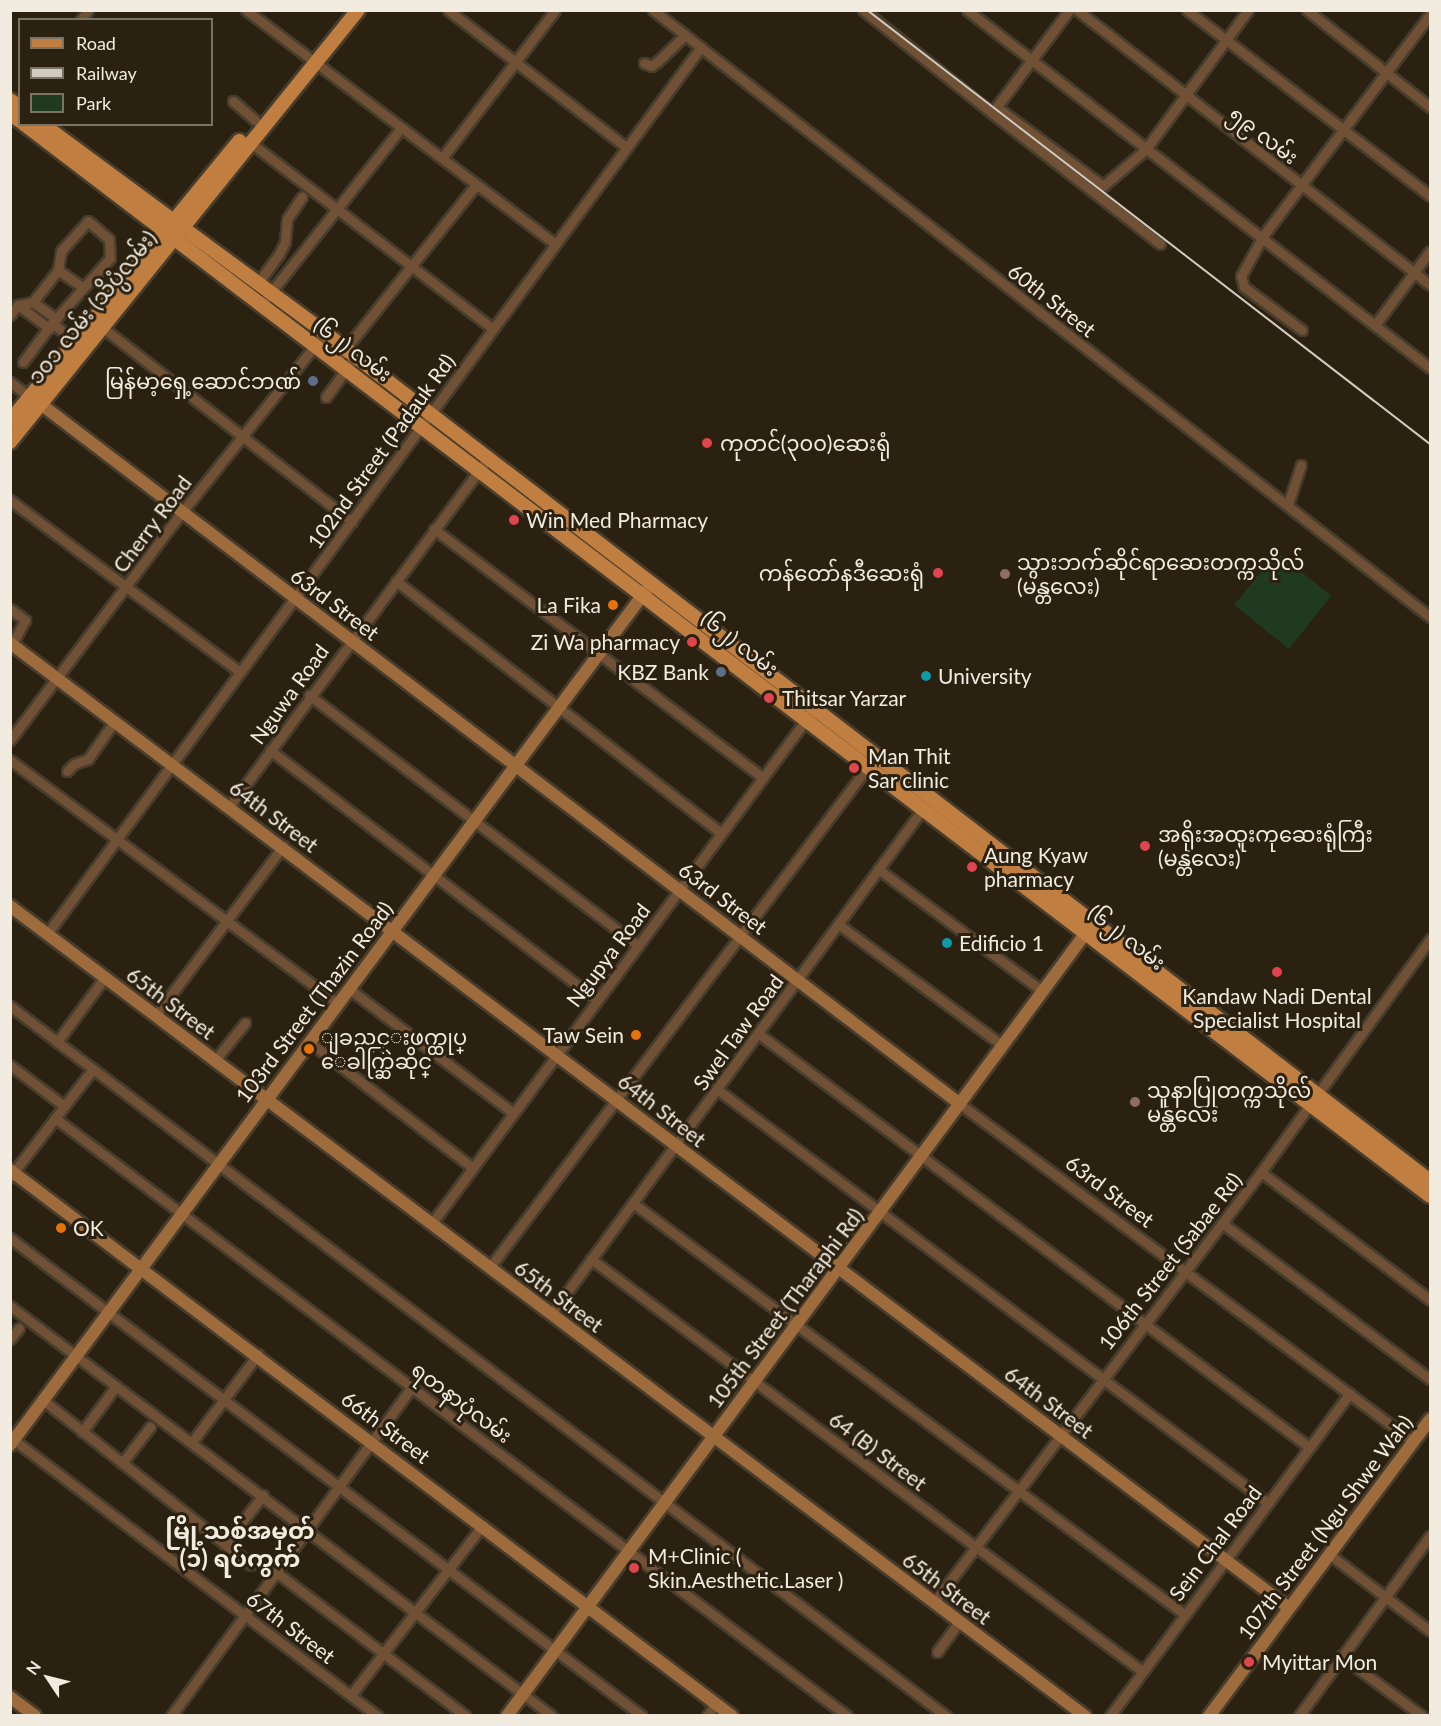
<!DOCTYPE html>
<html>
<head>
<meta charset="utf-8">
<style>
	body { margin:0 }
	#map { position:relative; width:1441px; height:1726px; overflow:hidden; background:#2b2110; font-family:Lato,"Noto Sans Myanmar",sans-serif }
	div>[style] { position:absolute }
	.green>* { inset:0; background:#203921; transform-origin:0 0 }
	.roads { filter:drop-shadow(2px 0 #473d2d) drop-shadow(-2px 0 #473d2d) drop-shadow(0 2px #473d2d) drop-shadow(0 -2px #473d2d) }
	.street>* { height:9px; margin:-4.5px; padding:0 4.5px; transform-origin:4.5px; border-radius:4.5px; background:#715136 }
	.secondary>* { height:12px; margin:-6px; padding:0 6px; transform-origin:6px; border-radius:6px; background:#9e6b3d }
	.primary>* { height:14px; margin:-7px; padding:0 7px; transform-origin:7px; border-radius:7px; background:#c07e41 }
	.rail>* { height:2px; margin:-1px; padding:0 1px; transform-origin:1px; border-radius:1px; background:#d1cbbf }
	.dots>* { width:16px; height:16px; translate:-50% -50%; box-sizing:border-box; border:3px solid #2b2110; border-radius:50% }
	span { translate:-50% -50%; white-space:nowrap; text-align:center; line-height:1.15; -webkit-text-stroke:6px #2b2110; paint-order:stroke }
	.street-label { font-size:21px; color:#f1ebe0 }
	.poi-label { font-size:21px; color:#f1ebe0 }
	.right { translate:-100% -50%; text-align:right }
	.left { translate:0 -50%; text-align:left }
	.quarter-label { font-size:24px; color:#f1ebe0; font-weight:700 }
	.frame { position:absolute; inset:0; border:12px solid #f1ebe0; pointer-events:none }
	.legend { position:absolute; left:18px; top:18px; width:195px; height:108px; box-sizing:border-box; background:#2b2110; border:2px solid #7a7263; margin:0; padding:8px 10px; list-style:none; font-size:18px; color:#f1ebe0 }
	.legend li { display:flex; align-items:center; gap:12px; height:30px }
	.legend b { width:30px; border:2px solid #7a7263 }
	.north { position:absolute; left:18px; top:1648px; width:60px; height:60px; -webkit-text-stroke:4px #2b2110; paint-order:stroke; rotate:305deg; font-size:16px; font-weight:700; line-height:24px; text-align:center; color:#f1ebe0 }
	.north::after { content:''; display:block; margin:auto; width:21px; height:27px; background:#f1ebe0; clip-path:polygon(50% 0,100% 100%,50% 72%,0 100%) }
</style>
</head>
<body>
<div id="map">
	<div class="green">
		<div style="left:1277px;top:552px;width:70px;height:68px;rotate:39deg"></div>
	</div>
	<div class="roads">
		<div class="street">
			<div style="left:246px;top:10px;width:388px;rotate:37.1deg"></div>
			<div style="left:448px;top:10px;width:225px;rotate:37.6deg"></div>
			<div style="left:653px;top:10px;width:986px;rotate:38deg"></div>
			<div style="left:863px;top:10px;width:165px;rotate:38.6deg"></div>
			<div style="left:992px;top:113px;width:129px;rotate:-53.2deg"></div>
			<div style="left:967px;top:10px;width:585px;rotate:37.71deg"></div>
			<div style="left:1077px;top:10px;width:447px;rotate:37.9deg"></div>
			<div style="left:1187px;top:10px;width:306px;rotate:37.4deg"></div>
			<div style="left:1307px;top:10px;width:157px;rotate:38.3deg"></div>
			<div style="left:81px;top:20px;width:12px;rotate:-55deg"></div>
			<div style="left:644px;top:63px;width:8px;rotate:23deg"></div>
			<div style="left:651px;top:66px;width:7px;rotate:-34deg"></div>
			<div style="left:657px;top:62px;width:39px;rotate:-44deg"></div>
			<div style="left:233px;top:101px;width:30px;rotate:41deg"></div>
			<div style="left:998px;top:108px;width:131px;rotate:36.6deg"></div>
			<div style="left:1103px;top:186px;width:57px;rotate:-40.7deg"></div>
			<div style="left:1146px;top:149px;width:172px;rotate:-53.7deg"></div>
			<div style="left:992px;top:113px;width:213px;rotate:37.9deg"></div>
			<div style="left:247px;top:140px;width:310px;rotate:37.5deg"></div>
			<div style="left:442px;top:158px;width:186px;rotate:-52.6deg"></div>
			<div style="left:58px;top:270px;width:29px;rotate:35deg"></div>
			<div style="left:258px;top:283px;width:36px;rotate:-54deg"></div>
			<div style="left:279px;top:254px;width:13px;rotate:-63deg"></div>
			<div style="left:285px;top:242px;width:23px;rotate:-85deg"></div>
			<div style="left:287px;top:219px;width:27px;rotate:-56deg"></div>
			<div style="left:33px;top:302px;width:29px;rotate:36deg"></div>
			<div style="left:18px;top:305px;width:39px;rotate:37deg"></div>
			<div style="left:260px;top:306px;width:227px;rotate:-51.6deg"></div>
			<div style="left:10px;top:315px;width:13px;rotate:-51deg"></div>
			<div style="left:18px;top:305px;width:15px;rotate:-11deg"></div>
			<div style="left:33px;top:302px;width:41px;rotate:-52deg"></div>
			<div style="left:58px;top:270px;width:19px;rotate:-81deg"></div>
			<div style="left:61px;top:251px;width:40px;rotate:-48deg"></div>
			<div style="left:88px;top:221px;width:28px;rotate:41deg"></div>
			<div style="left:109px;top:239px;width:19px;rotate:87deg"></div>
			<div style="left:110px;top:258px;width:87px;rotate:131.7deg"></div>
			<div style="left:98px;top:324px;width:322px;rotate:37.9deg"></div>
			<div style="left:1375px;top:325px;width:92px;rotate:-53.4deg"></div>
			<div style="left:1302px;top:330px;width:72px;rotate:-143.4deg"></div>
			<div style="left:1244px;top:287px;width:11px;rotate:-105deg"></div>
			<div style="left:1241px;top:276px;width:46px;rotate:-61.2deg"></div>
			<div style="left:1263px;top:236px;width:278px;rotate:-53deg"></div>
			<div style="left:23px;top:362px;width:49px;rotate:-53.4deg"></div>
			<div style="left:52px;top:323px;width:28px;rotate:38deg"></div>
			<div style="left:335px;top:362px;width:226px;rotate:-51.5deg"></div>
			<div style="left:10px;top:382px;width:25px;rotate:37deg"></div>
			<div style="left:326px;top:397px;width:49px;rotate:-54.1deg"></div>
			<div style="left:10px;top:500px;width:287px;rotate:36.8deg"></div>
			<div style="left:1288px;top:504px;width:41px;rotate:-71.6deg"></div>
			<div style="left:434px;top:529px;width:411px;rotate:37.1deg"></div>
			<div style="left:396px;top:581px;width:411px;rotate:37.8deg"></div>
			<div style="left:10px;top:609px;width:19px;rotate:36deg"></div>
			<div style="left:25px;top:620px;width:27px;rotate:118deg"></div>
			<div style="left:309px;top:695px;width:414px;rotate:37.3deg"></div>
			<div style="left:10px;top:740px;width:286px;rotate:-53deg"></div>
			<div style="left:182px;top:512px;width:229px;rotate:-51.4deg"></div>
			<div style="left:270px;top:750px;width:412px;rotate:37.4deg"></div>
			<div style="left:10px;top:760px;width:407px;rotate:36.6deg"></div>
			<div style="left:67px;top:771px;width:10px;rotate:-45deg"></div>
			<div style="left:74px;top:764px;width:15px;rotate:-20deg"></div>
			<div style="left:88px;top:759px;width:45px;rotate:-54.9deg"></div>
			<div style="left:229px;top:807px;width:433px;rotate:-53.4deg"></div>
			<div style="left:878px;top:869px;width:204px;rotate:36.6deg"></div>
			<div style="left:838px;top:924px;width:204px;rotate:36.4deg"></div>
			<div style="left:47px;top:934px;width:1102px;rotate:-53.6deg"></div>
			<div style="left:348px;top:988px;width:207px;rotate:37.1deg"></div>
			<div style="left:10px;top:1006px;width:1175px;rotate:37.18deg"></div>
			<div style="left:155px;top:1016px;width:213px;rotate:-53deg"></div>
			<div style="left:759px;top:1034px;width:688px;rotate:36.9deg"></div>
			<div style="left:308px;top:1041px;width:208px;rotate:37.6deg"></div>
			<div style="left:57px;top:1042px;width:81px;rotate:-53.6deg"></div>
			<div style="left:215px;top:1060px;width:48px;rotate:-51deg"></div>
			<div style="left:10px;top:1065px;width:68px;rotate:37.2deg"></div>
			<div style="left:718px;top:1090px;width:688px;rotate:36.9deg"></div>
			<div style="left:960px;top:1104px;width:566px;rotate:36.67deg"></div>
			<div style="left:55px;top:1118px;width:992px;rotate:37.05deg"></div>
			<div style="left:1261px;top:1172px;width:212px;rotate:37.1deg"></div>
			<div style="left:10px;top:1177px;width:136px;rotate:-52.5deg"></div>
			<div style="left:633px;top:1203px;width:687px;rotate:36.72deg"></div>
			<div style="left:432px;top:1223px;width:640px;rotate:-53.38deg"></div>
			<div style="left:1222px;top:1223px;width:260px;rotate:36.9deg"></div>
			<div style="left:10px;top:1238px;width:792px;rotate:37.1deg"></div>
			<div style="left:591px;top:1259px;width:689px;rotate:36.8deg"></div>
			<div style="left:490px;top:1267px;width:630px;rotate:-52.93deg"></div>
			<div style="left:10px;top:1306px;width:680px;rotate:37.11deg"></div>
			<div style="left:551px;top:1314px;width:631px;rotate:-53.64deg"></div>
			<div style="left:10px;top:1339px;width:14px;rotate:-51deg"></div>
			<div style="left:43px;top:1400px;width:265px;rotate:38.4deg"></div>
			<div style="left:82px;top:1432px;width:57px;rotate:-53.5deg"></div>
			<div style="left:10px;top:1437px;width:462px;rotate:37.2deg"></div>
			<div style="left:192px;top:1442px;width:110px;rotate:-53.1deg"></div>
			<div style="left:122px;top:1463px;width:46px;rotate:-52.1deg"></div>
			<div style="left:225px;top:1544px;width:62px;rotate:-52.2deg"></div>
			<div style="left:1329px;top:1554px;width:127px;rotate:37.3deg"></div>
			<div style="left:276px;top:1572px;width:238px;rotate:37.2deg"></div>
			<div style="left:934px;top:1602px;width:540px;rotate:-52.75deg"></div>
			<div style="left:1261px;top:1172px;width:288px;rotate:-54deg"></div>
			<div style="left:937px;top:1652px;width:37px;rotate:-54deg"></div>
			<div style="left:1341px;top:1656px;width:101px;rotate:36.5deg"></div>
			<div style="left:351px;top:1695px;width:215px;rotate:-52.2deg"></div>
			<div style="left:171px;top:1716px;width:408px;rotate:-53.8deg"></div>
			<div style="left:707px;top:1716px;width:16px;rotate:-55deg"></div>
			<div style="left:1110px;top:1716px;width:402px;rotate:-53.4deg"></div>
			<div style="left:1299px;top:1716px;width:223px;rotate:-54deg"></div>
		</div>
		<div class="secondary">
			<div style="left:34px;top:399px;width:1164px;rotate:37.28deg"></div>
			<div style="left:10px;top:643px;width:1602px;rotate:37.03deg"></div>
			<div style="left:10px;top:906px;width:1346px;rotate:37deg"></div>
			<div style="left:10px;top:1170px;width:905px;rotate:37.1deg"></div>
			<div style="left:10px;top:1445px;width:1072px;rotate:-53.34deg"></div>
			<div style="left:10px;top:1697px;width:31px;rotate:37deg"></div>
			<div style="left:507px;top:1716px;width:982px;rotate:-53.53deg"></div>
			<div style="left:1209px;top:1716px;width:370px;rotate:-53.3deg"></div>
		</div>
		<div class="primary">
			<div style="left:10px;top:100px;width:12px;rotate:35deg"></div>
			<div style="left:10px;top:114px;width:12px;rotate:35deg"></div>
			<div style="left:24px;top:124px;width:1768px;rotate:37.32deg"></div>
			<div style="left:42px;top:124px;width:352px;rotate:36.4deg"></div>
			<div style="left:325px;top:333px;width:1393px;rotate:37.5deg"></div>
			<div style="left:10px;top:421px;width:362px;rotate:-50.7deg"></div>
			<div style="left:10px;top:442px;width:555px;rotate:-51.15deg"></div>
		</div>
	</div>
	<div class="rail">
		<div style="left:867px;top:10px;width:711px;rotate:37.63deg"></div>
	</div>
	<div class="dots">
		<div style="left:313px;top:381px;background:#5c6f8a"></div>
		<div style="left:707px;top:443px;background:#e0444e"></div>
		<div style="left:514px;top:520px;background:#e0444e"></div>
		<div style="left:938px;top:573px;background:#e0444e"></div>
		<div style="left:1005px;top:574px;background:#8d6e63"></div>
		<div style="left:613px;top:605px;background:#e8710a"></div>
		<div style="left:692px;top:642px;background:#e0444e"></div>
		<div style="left:721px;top:672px;background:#5c6f8a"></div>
		<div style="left:926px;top:676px;background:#0f9aa8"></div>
		<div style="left:769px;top:698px;background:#e0444e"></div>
		<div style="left:854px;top:768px;background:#e0444e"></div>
		<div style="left:1145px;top:846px;background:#e0444e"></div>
		<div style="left:972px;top:867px;background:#e0444e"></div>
		<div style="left:947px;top:943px;background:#0f9aa8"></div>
		<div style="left:1277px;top:972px;background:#e0444e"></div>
		<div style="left:636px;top:1035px;background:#e8710a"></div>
		<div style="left:309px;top:1049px;background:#e8710a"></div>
		<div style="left:1135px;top:1102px;background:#8d6e63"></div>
		<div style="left:61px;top:1228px;background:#e8710a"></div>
		<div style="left:634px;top:1568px;background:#e0444e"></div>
		<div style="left:1249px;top:1662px;background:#e0444e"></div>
	</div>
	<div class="street-label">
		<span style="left:1264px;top:135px;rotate:37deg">၅၉ လမ်း</span>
		<span style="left:1052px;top:300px;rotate:38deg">60th Street</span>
		<span style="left:92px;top:307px;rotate:-51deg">၁၀၁ လမ်း (သိပ္ပံလမ်း)</span>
		<span style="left:353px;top:349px;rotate:37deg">(၆၂) လမ်း</span>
		<span style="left:381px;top:451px;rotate:-54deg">102nd Street (Padauk Rd)</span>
		<span style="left:152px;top:524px;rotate:-53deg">Cherry Road</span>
		<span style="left:335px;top:604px;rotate:37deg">63rd Street</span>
		<span style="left:740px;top:643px;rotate:38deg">(၆၂) လမ်း</span>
		<span style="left:289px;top:694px;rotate:-54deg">Nguwa Road</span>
		<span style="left:274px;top:816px;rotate:37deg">64th Street</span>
		<span style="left:723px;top:898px;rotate:37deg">63rd Street</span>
		<span style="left:1127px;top:937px;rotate:38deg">(၆၂) လမ်း</span>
		<span style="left:608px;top:955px;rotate:-53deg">Ngupya Road</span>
		<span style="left:314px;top:1002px;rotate:-53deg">103rd Street (Thazin Road)</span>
		<span style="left:171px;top:1003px;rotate:37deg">65th Street</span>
		<span style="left:738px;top:1032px;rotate:-54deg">Swel Taw Road</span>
		<span style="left:662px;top:1110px;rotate:38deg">64th Street</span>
		<span style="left:1110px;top:1191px;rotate:37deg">63rd Street</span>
		<span style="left:1170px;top:1261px;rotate:-52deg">106th Street (Sabae Rd)</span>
		<span style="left:559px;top:1296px;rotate:37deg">65th Street</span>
		<span style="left:785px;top:1308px;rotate:-53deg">105th Street (Tharaphi Rd)</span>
		<span style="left:462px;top:1402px;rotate:37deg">ရတနာပုံလမ်း</span>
		<span style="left:1049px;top:1402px;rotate:37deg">64th Street</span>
		<span style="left:386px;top:1427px;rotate:37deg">66th Street</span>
		<span style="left:878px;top:1451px;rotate:37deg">64 (B) Street</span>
		<span style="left:1325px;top:1527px;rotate:-53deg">107th Street (Ngu Shwe Wah)</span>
		<span style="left:1215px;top:1543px;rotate:-53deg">Sein Chal Road</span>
		<span style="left:947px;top:1588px;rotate:37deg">65th Street</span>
		<span style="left:291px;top:1627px;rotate:37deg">67th Street</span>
	</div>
	<div class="poi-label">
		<span class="right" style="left:301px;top:381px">မြန်မာ့ရှေ့ဆောင်ဘဏ်</span>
		<span class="left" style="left:720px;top:443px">ကုတင်(၃၀၀)ဆေးရုံ</span>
		<span class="left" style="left:526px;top:520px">Win Med Pharmacy</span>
		<span class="left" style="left:1017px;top:574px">သွားဘက်ဆိုင်ရာဆေးတက္ကသိုလ်<br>(မန္တလေး)</span>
		<span class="right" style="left:924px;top:573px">ကန်တော်နဒီဆေးရုံ</span>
		<span class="right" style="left:601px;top:605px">La Fika</span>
		<span class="right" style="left:680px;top:642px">Zi Wa pharmacy</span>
		<span class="right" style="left:709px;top:672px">KBZ Bank</span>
		<span class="left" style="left:938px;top:676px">University</span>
		<span class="left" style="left:782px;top:698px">Thitsar Yarzar</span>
		<span class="left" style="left:868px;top:768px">Man Thit<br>Sar clinic</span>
		<span class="left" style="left:1158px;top:846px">အရိုးအထူးကုဆေးရုံကြီး<br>(မန္တလေး)</span>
		<span class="left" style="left:984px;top:867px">Aung Kyaw<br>pharmacy</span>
		<span class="left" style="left:959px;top:943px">Edificio 1</span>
		<span style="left:1277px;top:1008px">Kandaw Nadi Dental<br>Specialist Hospital</span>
		<span class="right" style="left:624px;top:1035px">Taw Sein</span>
		<span class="left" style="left:321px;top:1049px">ျခည္လင္းဖက္ထုပ္<br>ေခါက္ဆြဲဆိုင္</span>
		<span class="left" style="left:1147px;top:1102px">သူနာပြုတက္ကသိုလ်<br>မန္တလေး</span>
		<span class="left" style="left:73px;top:1228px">OK</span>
		<span class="left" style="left:648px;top:1568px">M+Clinic (<br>Skin.Aesthetic.Laser )</span>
		<span class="left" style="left:1262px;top:1662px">Myittar Mon</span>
	</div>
	<div class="quarter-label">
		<span style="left:240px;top:1544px">မြို့သစ်အမှတ်<br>(၁) ရပ်ကွက်</span>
	</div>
	<div class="frame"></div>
	<ul class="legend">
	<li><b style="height:8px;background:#c07e41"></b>Road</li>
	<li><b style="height:8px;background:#d1cbbf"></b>Railway</li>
	<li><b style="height:16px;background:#203921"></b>Park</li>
	</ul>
	<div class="north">N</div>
</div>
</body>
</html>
